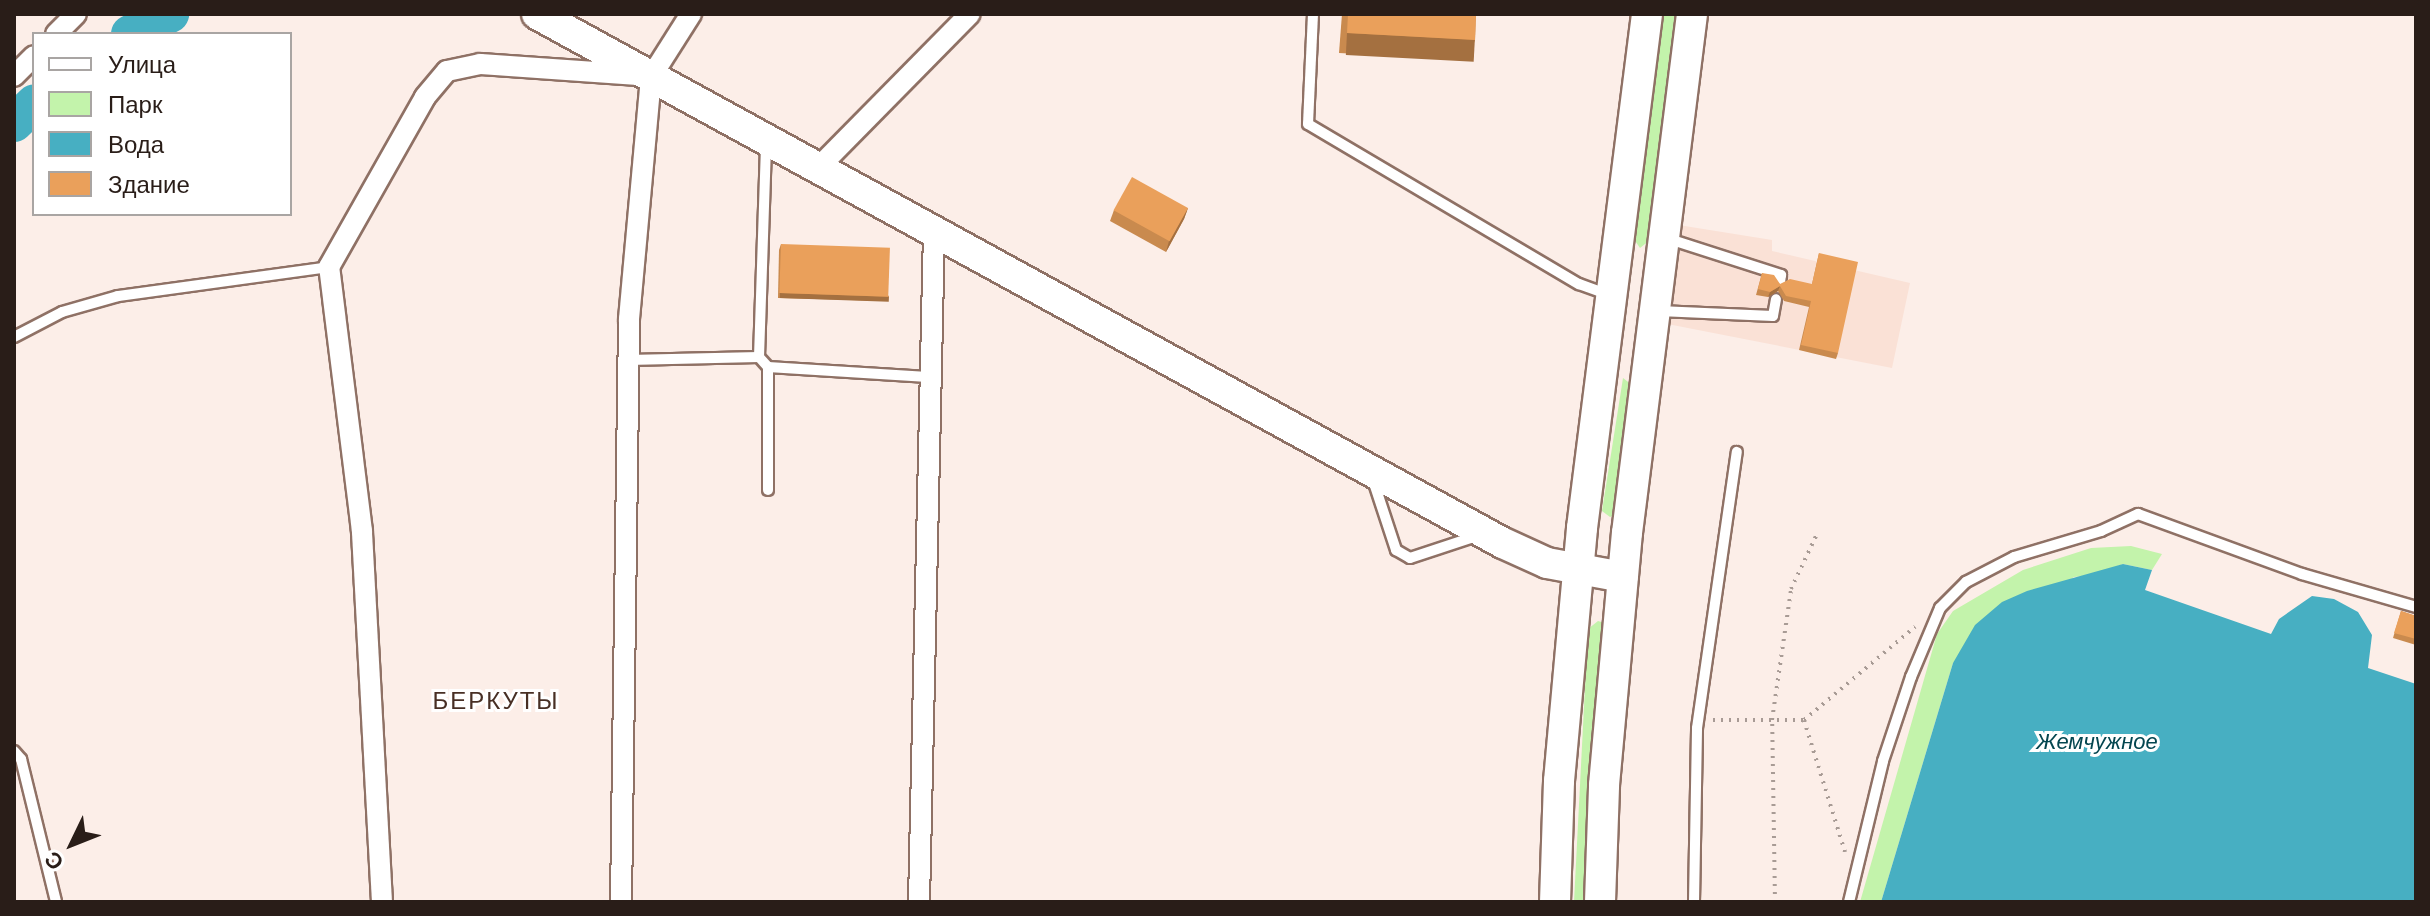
<!DOCTYPE html>
<html>
<head>
<meta charset="utf-8">
<style>
	body { margin:0 }
	#map { position:relative; width:2430px; height:916px; overflow:hidden; background:#fceee8; font-family:"DM Sans",sans-serif }
	div>[style] { position:absolute }
	.built>* { inset:0; background:#fae1d6 }
	.green>* { inset:0; background:#c3f3ab }
	.water>* { inset:0; background:#47afc2 }
	.river>* { height:38px; margin:-19px; padding:0 19px; transform-origin:19px; border-radius:19px; background:#47afc2 }
	.path>* { height:4px; margin-top:-2px; transform-origin:0; background:repeating-linear-gradient(90deg,#a89b95 0 2px,transparent 0 8px) }
	.roads { filter:drop-shadow(2px 0 #8f7165) drop-shadow(-2px 0 #8f7165) drop-shadow(0 2px #8f7165) drop-shadow(0 -2px #8f7165) }
	.service>* { height:10px; margin:-5px; padding:0 5px; transform-origin:5px; border-radius:5px; background:#fff }
	.minor>* { height:20px; margin:-10px; padding:0 10px; transform-origin:10px; border-radius:10px; background:#fff }
	.secondary>* { height:30px; margin:-15px; padding:0 15px; transform-origin:15px; border-radius:15px; background:#fff }
	.wall>* { inset:0; background:#c98a4e }
	.shaded-wall>* { inset:0; background:#a47040; transform-origin:0 0 }
	.building>* { inset:0; background:#eaa05b; transform-origin:0 0 }
	span { translate:-50% -50%; white-space:nowrap; text-align:center; line-height:1.15; -webkit-text-stroke:6px #fff; paint-order:stroke }
	.water-label { font-size:22px; color:#044650; font-style:italic }
	.quarter-label { font-size:24px; color:#482f24; letter-spacing:2px }
	.frame { position:absolute; inset:0; border:16px solid #291d18; pointer-events:none }
	.legend { position:absolute; left:32px; top:32px; width:260px; height:184px; box-sizing:border-box; background:#fff; border:2px solid #a9a5a3; margin:0; padding:10px 14px; list-style:none; font-size:24px; color:#291d18 }
	.legend li { display:flex; align-items:center; gap:16px; height:40px }
	.legend b { width:40px; border:2px solid #a9a5a3 }
	.north { position:absolute; left:32px; top:804px; width:80px; height:80px; -webkit-text-stroke:6px #fff; paint-order:stroke; rotate:227deg; font-size:22px; font-weight:700; line-height:32px; text-align:center; color:#291d18 }
	.north::after { content:''; display:block; margin:auto; width:28px; height:36px; background:#291d18; clip-path:polygon(50% 0,100% 100%,50% 72%,0 100%) }
</style>
</head>
<body>
<div id="map">
	<div class="built">
		<div style="clip-path:polygon(1666px 223px,1772px 240px,1772px 251px,1910px 283px,1892px 368px,1652px 321px)"></div>
	</div>
	<div class="green">
		<div style="clip-path:polygon(1657px 14px,1676px 14px,1650px 240px,1640px 248px,1631px 235px)"></div>
		<div style="clip-path:polygon(1623px 378px,1632px 385px,1617px 514px,1610px 517px,1602px 511px)"></div>
		<div style="clip-path:polygon(2131px 546px,2162px 554px,2152px 570px,2123px 564px,2096px 575px,2074px 577px,1953px 663px,1881px 902px,1860px 902px,1937px 634px,1953px 611px,2023px 570px,2091px 548px)"></div>
		<div style="clip-path:polygon(1598px 621px,1605px 623px,1591px 902px,1574px 902px,1588px 629px)"></div>
	</div>
	<div class="water">
		<div style="clip-path:polygon(2123px 564px,2152px 570px,2145px 590px,2271px 634px,2279px 619px,2312px 596px,2334px 599px,2358px 612px,2372px 635px,2368px 668px,2416px 684px,2416px 902px,1881px 902px,1953px 663px,1975px 625px,2002px 602px,2027px 591px)"></div>
	</div>
	<div class="river">
		<div style="left:130px;top:34px;width:45px;rotate:-26.6deg"></div>
		<div style="left:14px;top:123px;width:28px;rotate:-44deg"></div>
	</div>
	<div class="path">
		<div style="left:1713px;top:720px;width:91px"></div>
		<div style="left:1845px;top:852px;width:138px;rotate:-107.3deg"></div>
		<div style="left:1804px;top:720px;width:145px;rotate:-40deg"></div>
		<div style="left:1775px;top:902px;width:182px;rotate:-90.9deg"></div>
		<div style="left:1772px;top:720px;width:132px;rotate:-81.7deg"></div>
		<div style="left:1791px;top:589px;width:59px;rotate:-64.7deg"></div>
	</div>
	<div class="roads">
		<div class="service">
			<div style="left:1313px;top:14px;width:110px;rotate:92.6deg"></div>
			<div style="left:1308px;top:124px;width:315px;rotate:30.6deg"></div>
			<div style="left:1579px;top:284px;width:29px;rotate:20deg"></div>
			<div style="left:1666px;top:238px;width:121px;rotate:17.8deg"></div>
			<div style="left:1781px;top:275px;width:7px;rotate:98deg"></div>
			<div style="left:1659px;top:311px;width:114px;rotate:2.5deg"></div>
			<div style="left:1773px;top:316px;width:17px;rotate:-80deg"></div>
			<div style="left:14px;top:337px;width:54px;rotate:-27.5deg"></div>
			<div style="left:62px;top:312px;width:58px;rotate:-15.9deg"></div>
			<div style="left:118px;top:296px;width:213px;rotate:-7.8deg"></div>
			<div style="left:759px;top:357px;width:13px;rotate:48deg"></div>
			<div style="left:768px;top:367px;width:160px;rotate:3.6deg"></div>
			<div style="left:628px;top:360px;width:131px;rotate:-1.3deg"></div>
			<div style="left:759px;top:357px;width:210px;rotate:-88.1deg"></div>
			<div style="left:1373px;top:480px;width:74px;rotate:71.8deg"></div>
			<div style="left:1396px;top:550px;width:16px;rotate:30deg"></div>
			<div style="left:1410px;top:558px;width:71px;rotate:-18.2deg"></div>
			<div style="left:768px;top:490px;width:123px;rotate:-90deg"></div>
			<div style="left:14px;top:751px;width:11px;rotate:49deg"></div>
			<div style="left:21px;top:759px;width:147px;rotate:76.2deg"></div>
			<div style="left:1694px;top:902px;width:174px;rotate:-89deg"></div>
			<div style="left:1697px;top:728px;width:279px;rotate:-81.8deg"></div>
			<div style="left:1849px;top:902px;width:145px;rotate:-76.4deg"></div>
			<div style="left:1883px;top:761px;width:89px;rotate:-71.6deg"></div>
			<div style="left:1911px;top:677px;width:75px;rotate:-67.2deg"></div>
			<div style="left:1940px;top:608px;width:37px;rotate:-45deg"></div>
			<div style="left:1966px;top:582px;width:54px;rotate:-27.5deg"></div>
			<div style="left:2014px;top:557px;width:91px;rotate:-16.6deg"></div>
			<div style="left:2101px;top:531px;width:41px;rotate:-24.7deg"></div>
			<div style="left:2138px;top:514px;width:175px;rotate:20.1deg"></div>
			<div style="left:2302px;top:574px;width:119px;rotate:16.1deg"></div>
		</div>
		<div class="minor">
			<div style="left:56px;top:34px;width:28px;rotate:-45deg"></div>
			<div style="left:14px;top:76px;width:28px;rotate:-45deg"></div>
			<div style="left:818px;top:168px;width:216px;rotate:-45.4deg"></div>
			<div style="left:382px;top:902px;width:372px;rotate:-93.1deg"></div>
			<div style="left:362px;top:531px;width:266px;rotate:-97.1deg"></div>
			<div style="left:329px;top:267px;width:195px;rotate:-60.5deg"></div>
			<div style="left:425px;top:97px;width:34px;rotate:-50deg"></div>
			<div style="left:447px;top:71px;width:34px;rotate:-12deg"></div>
			<div style="left:480px;top:64px;width:159px;rotate:4deg"></div>
			<div style="left:621px;top:902px;width:583px;rotate:-89.21deg"></div>
			<div style="left:629px;top:319px;width:243px;rotate:-84.8deg"></div>
			<div style="left:651px;top:77px;width:75px;rotate:-57.6deg"></div>
			<div style="left:919px;top:902px;width:670px;rotate:-88.72deg"></div>
		</div>
		<div class="secondary">
			<div style="left:537px;top:14px;width:1101px;rotate:28.71deg"></div>
			<div style="left:1503px;top:543px;width:48px;rotate:24.4deg"></div>
			<div style="left:1547px;top:563px;width:77px;rotate:10.4deg"></div>
			<div style="left:1555px;top:902px;width:121px;rotate:-88.1deg"></div>
			<div style="left:1559px;top:781px;width:254px;rotate:-84.8deg"></div>
			<div style="left:1582px;top:528px;width:518px;rotate:-82.79deg"></div>
			<div style="left:1600px;top:902px;width:117px;rotate:-88deg"></div>
			<div style="left:1604px;top:785px;width:253px;rotate:-84.8deg"></div>
			<div style="left:1627px;top:533px;width:523px;rotate:-82.86deg"></div>
		</div>
	</div>
	<div class="wall">
		<div style="clip-path:polygon(1342px 14px,1476px 14px,1475px 40px,1468px 60px,1339px 53px)"></div>
		<div style="clip-path:polygon(1188px 208px,1184px 219px,1166px 252px,1110px 221px,1114px 210px)"></div>
		<div style="clip-path:polygon(781px 244px,889px 296px,887px 301px,778px 298px,779px 250px)"></div>
		<div style="clip-path:polygon(1819px 253px,1838px 353px,1836px 359px,1799px 350px,1809px 307px,1784px 301px,1778px 291px,1768px 297px,1756px 295px,1762px 273px,1780px 284px,1812px 284px)"></div>
		<div style="clip-path:polygon(2401px 611px,2416px 616px,2416px 645px,2393px 638px)"></div>
	</div>
	<div class="shaded-wall">
		<div style="left:1347px;top:33px;width:128px;height:22px;rotate:3deg"></div>
		<div style="clip-path:polygon(1188px 208px,1184px 219px,1166px 252px,1169px 241px)"></div>
		<div style="clip-path:polygon(1780px 286px,1778px 291px,1768px 297px,1770px 292px)"></div>
		<div style="left:780px;top:293px;width:109px;height:5px;rotate:2deg"></div>
	</div>
	<div class="building">
		<div style="clip-path:polygon(1348px 14px,1476px 14px,1475px 40px,1347px 33px)"></div>
		<div style="left:1132px;top:177px;width:64px;height:38px;rotate:29deg"></div>
		<div style="left:781px;top:244px;width:109px;height:49px;rotate:2deg"></div>
		<div style="clip-path:polygon(1819px 253px,1858px 262px,1838px 353px,1801px 345px,1811px 301px,1786px 296px,1780px 286px,1770px 292px,1758px 289px,1762px 273px,1774px 275px,1780px 284px,1790px 279px,1812px 284px)"></div>
		<div style="clip-path:polygon(2401px 611px,2416px 616px,2416px 639px,2394px 633px)"></div>
	</div>
	<div class="water-label">
		<span style="left:2097px;top:742px">Жемчужное</span>
	</div>
	<div class="quarter-label">
		<span style="left:496px;top:701px">БЕРКУТЫ</span>
	</div>
	<div class="frame"></div>
	<ul class="legend">
	<li><b style="height:10px;background:#fff"></b>Улица</li>
	<li><b style="height:22px;background:#c3f3ab"></b>Парк</li>
	<li><b style="height:22px;background:#47afc2"></b>Вода</li>
	<li><b style="height:22px;background:#eaa05b"></b>Здание</li>
	</ul>
	<div class="north">С</div>
</div>
</body>
</html>
